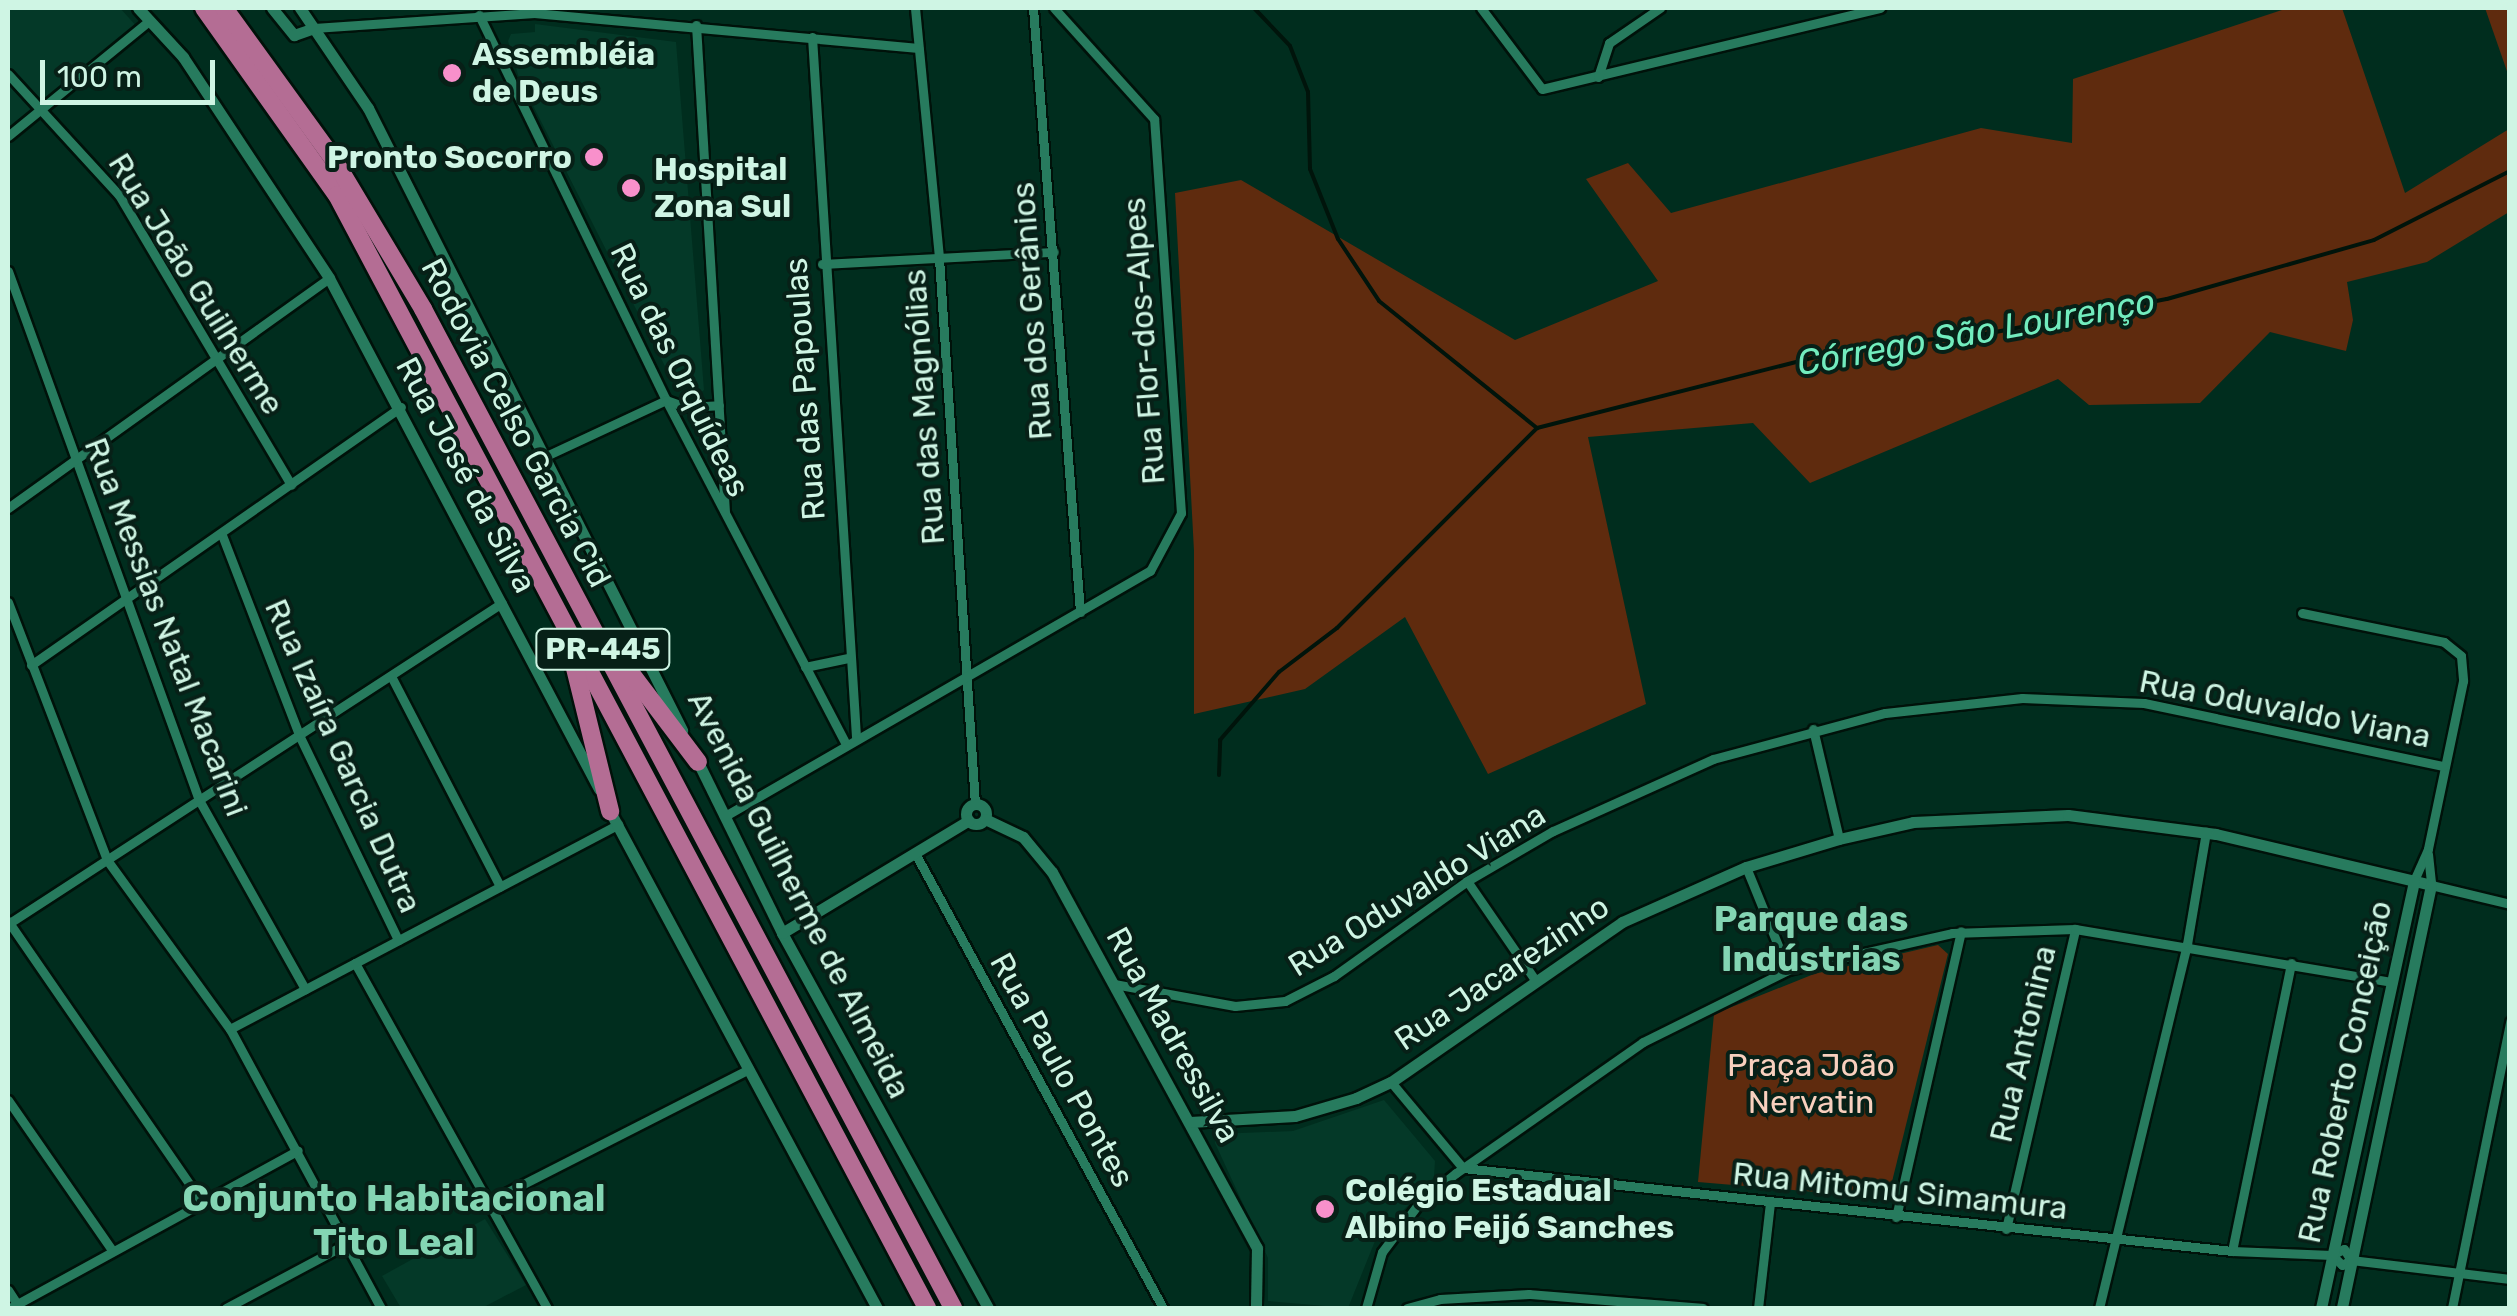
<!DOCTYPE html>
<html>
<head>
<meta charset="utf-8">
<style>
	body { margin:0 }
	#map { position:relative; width:2517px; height:1316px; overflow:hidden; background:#002d1e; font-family:Rubik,sans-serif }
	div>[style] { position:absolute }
	.built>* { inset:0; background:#043928 }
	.green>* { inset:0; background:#5f2b0e }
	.stream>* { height:4px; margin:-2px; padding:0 2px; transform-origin:2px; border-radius:2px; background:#00140b }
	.roads { filter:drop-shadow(2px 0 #00120a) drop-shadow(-2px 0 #00120a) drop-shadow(0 2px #00120a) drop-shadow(0 -2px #00120a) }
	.minor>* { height:9px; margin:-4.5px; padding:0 4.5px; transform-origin:4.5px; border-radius:4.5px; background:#277b5e }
	.tertiary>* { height:11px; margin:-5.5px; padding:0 5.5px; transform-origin:5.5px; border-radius:5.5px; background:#277b5e }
	.tertiary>.ring { margin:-5.5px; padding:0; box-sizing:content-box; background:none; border:11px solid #277b5e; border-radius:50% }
	.motorway>* { height:18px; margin:-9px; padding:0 9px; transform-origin:9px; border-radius:9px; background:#b46d94 }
	.dots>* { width:28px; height:28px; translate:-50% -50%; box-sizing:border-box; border:5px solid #072017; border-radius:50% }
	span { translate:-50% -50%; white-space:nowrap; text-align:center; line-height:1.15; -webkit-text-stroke:8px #072017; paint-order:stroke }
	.shield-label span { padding:2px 8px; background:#072017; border:2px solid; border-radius:8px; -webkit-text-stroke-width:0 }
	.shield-label { font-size:30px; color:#cff5e4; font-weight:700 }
	.poi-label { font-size:32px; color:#cff5e4; font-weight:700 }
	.left { translate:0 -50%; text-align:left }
	.right { translate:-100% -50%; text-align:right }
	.street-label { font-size:32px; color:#cff5e4 }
	.park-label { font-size:32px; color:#f8d0be }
	.water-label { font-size:35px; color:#72ecbe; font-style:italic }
	.neighbourhood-label { font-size:35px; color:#84d5b3; font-weight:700 }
	.quarter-label { font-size:38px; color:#84d5b3; font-weight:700 }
	.frame { position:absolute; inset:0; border:10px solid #cff5e4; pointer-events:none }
	.scale { position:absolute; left:40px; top:60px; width:175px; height:45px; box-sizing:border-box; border:5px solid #cff5e4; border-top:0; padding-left:12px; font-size:30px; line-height:35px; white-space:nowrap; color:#cff5e4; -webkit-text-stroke:8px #072017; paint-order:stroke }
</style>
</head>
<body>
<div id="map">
	<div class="built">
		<div style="clip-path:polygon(8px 8px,120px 8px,138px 28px,8px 132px)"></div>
		<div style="clip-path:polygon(535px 24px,676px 42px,704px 390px,698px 395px,675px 386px,519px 78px,508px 41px,511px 34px,535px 32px)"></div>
		<div style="clip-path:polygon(1384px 1100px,1435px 1161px,1434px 1177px,1375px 1241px,1348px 1308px,1268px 1301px,1268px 1258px,1215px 1143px,1217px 1134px,1293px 1131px)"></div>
		<div style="clip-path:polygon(485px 1219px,526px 1285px,482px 1308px,401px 1308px,382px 1276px)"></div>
	</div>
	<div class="green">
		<div style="clip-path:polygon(2288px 8px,2342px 8px,2405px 193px,2509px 129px,2509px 212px,2427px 262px,2347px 282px,2353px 320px,2346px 351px,2270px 332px,2200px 403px,2089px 405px,2058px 379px,1810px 483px,1753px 423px,1588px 437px,1646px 704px,1488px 774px,1405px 617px,1305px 689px,1194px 714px,1194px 551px,1175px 193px,1241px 180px,1515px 340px,1658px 281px,1586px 179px,1628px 163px,1671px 213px,1981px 128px,2072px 143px,2073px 79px)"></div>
		<div style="clip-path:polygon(2485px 8px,2509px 8px,2509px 77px)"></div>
		<div style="clip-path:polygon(1938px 945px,1948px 954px,1888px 1198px,1698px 1182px,1714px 1014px,1814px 974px)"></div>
	</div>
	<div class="stream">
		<div style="left:1254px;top:8px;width:52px;rotate:46.5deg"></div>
		<div style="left:1290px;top:46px;width:49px;rotate:68.6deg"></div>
		<div style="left:1308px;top:92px;width:77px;rotate:88.5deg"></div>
		<div style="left:1310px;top:169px;width:75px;rotate:68.2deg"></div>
		<div style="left:1338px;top:239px;width:74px;rotate:56.5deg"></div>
		<div style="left:1379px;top:301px;width:203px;rotate:38.8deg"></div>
		<div style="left:1537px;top:428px;width:332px;rotate:-14.3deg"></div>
		<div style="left:1859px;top:346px;width:121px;rotate:-5.2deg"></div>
		<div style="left:1980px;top:335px;width:190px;rotate:-10.9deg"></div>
		<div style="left:2167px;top:299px;width:215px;rotate:-15.9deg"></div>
		<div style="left:2374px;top:240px;width:153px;rotate:-26.9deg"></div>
		<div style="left:1219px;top:775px;width:35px;rotate:-88deg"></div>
		<div style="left:1220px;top:740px;width:90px;rotate:-49.1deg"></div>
		<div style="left:1279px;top:672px;width:73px;rotate:-37.2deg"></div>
		<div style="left:1337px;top:628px;width:281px;rotate:-45deg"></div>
	</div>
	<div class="roads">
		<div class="minor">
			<div style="left:915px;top:8px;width:251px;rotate:84.5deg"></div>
			<div style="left:939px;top:258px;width:547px;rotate:86.23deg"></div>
			<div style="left:1033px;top:8px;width:606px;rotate:85.55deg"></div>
			<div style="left:1481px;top:8px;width:101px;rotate:53deg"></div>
			<div style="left:1542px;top:89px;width:348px;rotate:-13.5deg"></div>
			<div style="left:479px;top:15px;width:428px;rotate:64.1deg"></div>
			<div style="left:666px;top:400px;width:387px;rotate:62.4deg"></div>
			<div style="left:696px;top:25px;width:487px;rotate:86.6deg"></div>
			<div style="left:314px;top:28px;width:221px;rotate:-3.9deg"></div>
			<div style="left:534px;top:13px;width:386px;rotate:5.2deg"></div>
			<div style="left:812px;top:37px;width:701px;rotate:86.4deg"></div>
			<div style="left:8px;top:74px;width:164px;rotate:47.5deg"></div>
			<div style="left:119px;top:195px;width:337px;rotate:59.3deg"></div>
			<div style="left:1598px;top:77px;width:36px;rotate:-72deg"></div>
			<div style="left:1609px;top:43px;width:62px;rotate:-34.5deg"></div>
			<div style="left:8px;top:136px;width:183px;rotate:-39.2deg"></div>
			<div style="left:822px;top:264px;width:232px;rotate:-3deg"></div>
			<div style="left:8px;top:271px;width:562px;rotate:70.15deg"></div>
			<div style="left:199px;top:800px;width:217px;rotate:60.7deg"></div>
			<div style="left:546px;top:456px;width:132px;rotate:-25deg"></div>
			<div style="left:666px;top:400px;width:20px;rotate:20deg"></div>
			<div style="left:685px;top:407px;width:34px;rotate:-3deg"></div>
			<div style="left:8px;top:508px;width:395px;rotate:-35.6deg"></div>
			<div style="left:222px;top:535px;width:214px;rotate:68.9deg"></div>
			<div style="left:299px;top:735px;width:228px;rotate:64.2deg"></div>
			<div style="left:8px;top:602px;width:276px;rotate:69deg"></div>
			<div style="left:107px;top:860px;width:209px;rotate:54deg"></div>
			<div style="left:230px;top:1029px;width:317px;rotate:61.6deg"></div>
			<div style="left:2302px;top:613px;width:145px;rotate:11.5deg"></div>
			<div style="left:2444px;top:642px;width:22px;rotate:39deg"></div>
			<div style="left:2461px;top:656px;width:25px;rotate:85deg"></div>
			<div style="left:2463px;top:681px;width:172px;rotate:101.8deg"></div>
			<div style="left:2428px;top:849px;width:35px;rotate:114deg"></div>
			<div style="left:31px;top:665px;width:451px;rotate:-34.9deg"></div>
			<div style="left:805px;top:667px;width:44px;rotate:-11.8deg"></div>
			<div style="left:391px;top:676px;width:237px;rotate:62.6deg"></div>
			<div style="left:1813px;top:729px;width:113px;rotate:76.7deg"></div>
			<div style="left:725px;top:816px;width:491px;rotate:-30deg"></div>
			<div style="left:1150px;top:571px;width:66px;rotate:-61.9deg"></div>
			<div style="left:1181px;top:513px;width:395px;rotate:-93.9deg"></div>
			<div style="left:1154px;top:119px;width:149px;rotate:-132deg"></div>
			<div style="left:2428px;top:854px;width:31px;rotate:84deg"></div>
			<div style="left:2431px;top:885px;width:81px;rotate:13.5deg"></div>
			<div style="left:916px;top:855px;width:516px;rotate:61.4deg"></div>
			<div style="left:1746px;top:867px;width:111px;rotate:67.8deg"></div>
			<div style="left:1467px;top:881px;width:116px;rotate:55.5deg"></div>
			<div style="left:8px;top:921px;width:338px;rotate:55.4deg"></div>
			<div style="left:8px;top:924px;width:589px;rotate:-33.02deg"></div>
			<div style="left:355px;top:963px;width:395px;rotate:60.9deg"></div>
			<div style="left:1114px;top:984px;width:123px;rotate:10.3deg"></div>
			<div style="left:1235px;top:1006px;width:50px;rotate:-5.7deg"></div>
			<div style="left:1285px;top:1001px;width:55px;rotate:-27deg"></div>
			<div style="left:1334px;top:976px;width:163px;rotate:-35.5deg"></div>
			<div style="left:1467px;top:881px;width:99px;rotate:-30.2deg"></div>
			<div style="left:1553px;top:831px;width:175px;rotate:-24.2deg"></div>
			<div style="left:1713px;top:759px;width:178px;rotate:-15deg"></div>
			<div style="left:1885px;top:713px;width:138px;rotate:-6.2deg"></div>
			<div style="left:2022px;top:698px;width:122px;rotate:2.3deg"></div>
			<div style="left:2144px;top:703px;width:306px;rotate:11.9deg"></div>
			<div style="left:230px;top:1029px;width:439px;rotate:-27.8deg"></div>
			<div style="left:1391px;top:1082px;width:112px;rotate:50.1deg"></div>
			<div style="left:1463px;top:1168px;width:773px;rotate:6.16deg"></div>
			<div style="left:2232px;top:1251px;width:100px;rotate:2.3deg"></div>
			<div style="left:2332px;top:1255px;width:13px;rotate:-27deg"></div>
			<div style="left:2344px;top:1249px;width:13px;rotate:58deg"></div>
			<div style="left:8px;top:1100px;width:181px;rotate:55.3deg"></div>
			<div style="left:488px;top:1202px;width:293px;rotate:-27deg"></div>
			<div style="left:1896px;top:1217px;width:293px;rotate:-77.2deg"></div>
			<div style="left:2006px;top:1229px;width:308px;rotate:-77deg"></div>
			<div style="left:2232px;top:1251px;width:294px;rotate:-78.4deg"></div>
			<div style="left:2332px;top:1255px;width:14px;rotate:45deg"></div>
			<div style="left:2342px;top:1265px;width:10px;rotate:-29deg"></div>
			<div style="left:2351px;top:1260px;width:160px;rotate:6.8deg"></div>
			<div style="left:8px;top:1290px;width:17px;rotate:57deg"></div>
			<div style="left:10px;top:1308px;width:328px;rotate:-28.7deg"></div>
			<div style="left:226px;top:1308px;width:136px;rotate:-28.1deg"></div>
			<div style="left:1366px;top:1308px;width:58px;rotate:-74.1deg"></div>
			<div style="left:1382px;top:1252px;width:63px;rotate:-52.8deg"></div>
			<div style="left:1420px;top:1202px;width:46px;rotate:-38.9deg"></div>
			<div style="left:1456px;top:1173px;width:228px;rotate:-35deg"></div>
			<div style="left:1643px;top:1042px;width:162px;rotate:-26.4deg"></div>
			<div style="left:1788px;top:970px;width:168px;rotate:-12.7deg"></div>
			<div style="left:1952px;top:933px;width:123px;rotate:-1.9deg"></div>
			<div style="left:2075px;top:929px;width:322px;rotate:9.5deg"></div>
			<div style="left:1407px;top:1308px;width:34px;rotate:-15deg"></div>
			<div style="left:1440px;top:1299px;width:89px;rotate:-3.2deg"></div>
			<div style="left:1529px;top:1294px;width:174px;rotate:4.6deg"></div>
			<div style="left:1758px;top:1308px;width:106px;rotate:-83.5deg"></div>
			<div style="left:2099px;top:1308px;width:374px;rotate:-76.4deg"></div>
			<div style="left:2187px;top:944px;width:114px;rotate:-80.4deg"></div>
			<div style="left:2452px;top:1308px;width:292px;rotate:-78.5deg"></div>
		</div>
		<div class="tertiary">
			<div style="left:138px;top:8px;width:67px;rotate:47.4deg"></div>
			<div style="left:183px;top:57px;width:265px;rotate:56.5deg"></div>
			<div style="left:329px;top:278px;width:578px;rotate:62.15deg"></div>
			<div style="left:272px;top:8px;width:35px;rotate:51deg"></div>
			<div style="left:294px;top:35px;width:21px;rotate:-19deg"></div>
			<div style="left:300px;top:8px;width:121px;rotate:55.8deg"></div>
			<div style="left:368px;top:108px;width:697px;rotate:63.21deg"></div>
			<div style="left:695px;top:756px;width:197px;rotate:63.8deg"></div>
			<div style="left:782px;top:933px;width:428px;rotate:61.2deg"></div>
			<div class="ring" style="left:966px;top:804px;width:9px;height:9px"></div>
			<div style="left:607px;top:806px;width:570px;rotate:61.73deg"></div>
			<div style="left:985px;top:819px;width:42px;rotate:25.3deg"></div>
			<div style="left:1023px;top:837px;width:45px;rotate:50.4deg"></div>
			<div style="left:1052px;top:872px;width:428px;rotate:61.4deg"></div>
			<div style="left:1257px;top:1248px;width:60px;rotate:91deg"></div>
			<div style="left:782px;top:933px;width:218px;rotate:-31.1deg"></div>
			<div style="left:1190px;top:1122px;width:105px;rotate:-3.3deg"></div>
			<div style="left:1295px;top:1116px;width:64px;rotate:-16.4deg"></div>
			<div style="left:1356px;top:1098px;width:38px;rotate:-25deg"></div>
			<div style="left:1391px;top:1082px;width:281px;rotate:-34.7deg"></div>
			<div style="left:1622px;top:922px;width:136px;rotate:-23.9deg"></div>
			<div style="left:1746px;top:867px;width:97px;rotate:-16.8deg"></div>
			<div style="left:1839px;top:839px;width:76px;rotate:-12.9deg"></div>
			<div style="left:1913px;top:822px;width:155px;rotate:-2.6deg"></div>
			<div style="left:2068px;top:815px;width:149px;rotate:7.3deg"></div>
			<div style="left:2216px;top:834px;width:221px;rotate:13.3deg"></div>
			<div style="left:2431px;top:885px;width:432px;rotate:101.9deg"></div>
			<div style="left:2321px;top:1308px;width:437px;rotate:-77.7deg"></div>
		</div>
		<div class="motorway">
			<div style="left:204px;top:8px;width:229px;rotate:54.6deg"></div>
			<div style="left:337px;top:195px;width:1260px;rotate:62.07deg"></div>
			<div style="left:224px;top:8px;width:188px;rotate:54.1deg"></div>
			<div style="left:334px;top:160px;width:174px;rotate:59.1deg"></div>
			<div style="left:423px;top:309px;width:1131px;rotate:62.05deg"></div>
			<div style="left:611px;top:647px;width:144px;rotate:52.9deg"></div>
			<div style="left:572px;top:656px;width:160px;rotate:76.2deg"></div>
		</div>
	</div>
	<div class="dots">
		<div style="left:452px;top:73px;background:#f890cb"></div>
		<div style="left:594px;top:157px;background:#f890cb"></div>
		<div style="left:631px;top:188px;background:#f890cb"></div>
		<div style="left:1325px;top:1209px;background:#f890cb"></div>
	</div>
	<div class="shield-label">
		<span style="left:603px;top:649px">PR-445</span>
	</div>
	<div class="poi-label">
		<span class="left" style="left:472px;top:73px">Assembléia<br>de Deus</span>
		<span class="right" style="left:572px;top:157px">Pronto Socorro</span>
		<span class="left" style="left:654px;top:188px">Hospital<br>Zona Sul</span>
		<span class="left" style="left:1345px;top:1209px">Colégio Estadual<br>Albino Feijó Sanches</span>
	</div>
	<div class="street-label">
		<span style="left:196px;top:284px;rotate:58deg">Rua João Guilherme</span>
		<span style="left:1032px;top:311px;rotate:-94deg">Rua dos Gerânios</span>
		<span style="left:1144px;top:341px;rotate:-94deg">Rua Flor-dos-Alpes</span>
		<span style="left:680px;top:370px;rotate:64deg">Rua das Orquídeas</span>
		<span style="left:805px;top:389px;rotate:-94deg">Rua das Papoulas</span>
		<span style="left:924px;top:407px;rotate:-94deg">Rua das Magnólias</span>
		<span style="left:516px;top:423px;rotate:62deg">Rodovia Celso Garcia Cid</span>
		<span style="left:466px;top:475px;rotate:62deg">Rua José da Silva</span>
		<span style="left:166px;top:627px;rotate:69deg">Rua Messias Natal Macarini</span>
		<span style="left:2285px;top:709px;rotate:11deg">Rua Oduvaldo Viana</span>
		<span style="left:343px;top:756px;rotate:66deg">Rua Izaíra Garcia Dutra</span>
		<span style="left:1417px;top:890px;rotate:-32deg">Rua Oduvaldo Viana</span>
		<span style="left:799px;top:895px;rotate:63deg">Avenida Guilherme de Almeida</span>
		<span style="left:1502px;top:973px;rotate:-34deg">Rua Jacarezinho</span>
		<span style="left:1173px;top:1035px;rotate:61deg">Rua Madressilva</span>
		<span style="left:2023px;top:1044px;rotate:-77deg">Rua Antonina</span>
		<span style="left:1062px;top:1070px;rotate:61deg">Rua Paulo Pontes</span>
		<span style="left:2345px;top:1072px;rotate:-78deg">Rua Roberto Conceição</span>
		<span style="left:1900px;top:1191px;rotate:6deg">Rua Mitomu Simamura</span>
	</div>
	<div class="park-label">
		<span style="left:1811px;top:1084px">Praça João<br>Nervatin</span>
	</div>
	<div class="water-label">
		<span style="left:1976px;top:332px;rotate:-10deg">Córrego São Lourenço</span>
	</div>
	<div class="neighbourhood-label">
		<span style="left:1811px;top:939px">Parque das<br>Indústrias</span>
	</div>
	<div class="quarter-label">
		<span style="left:394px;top:1221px">Conjunto Habitacional<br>Tito Leal</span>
	</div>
	<div class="frame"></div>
	<div class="scale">100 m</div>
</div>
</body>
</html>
